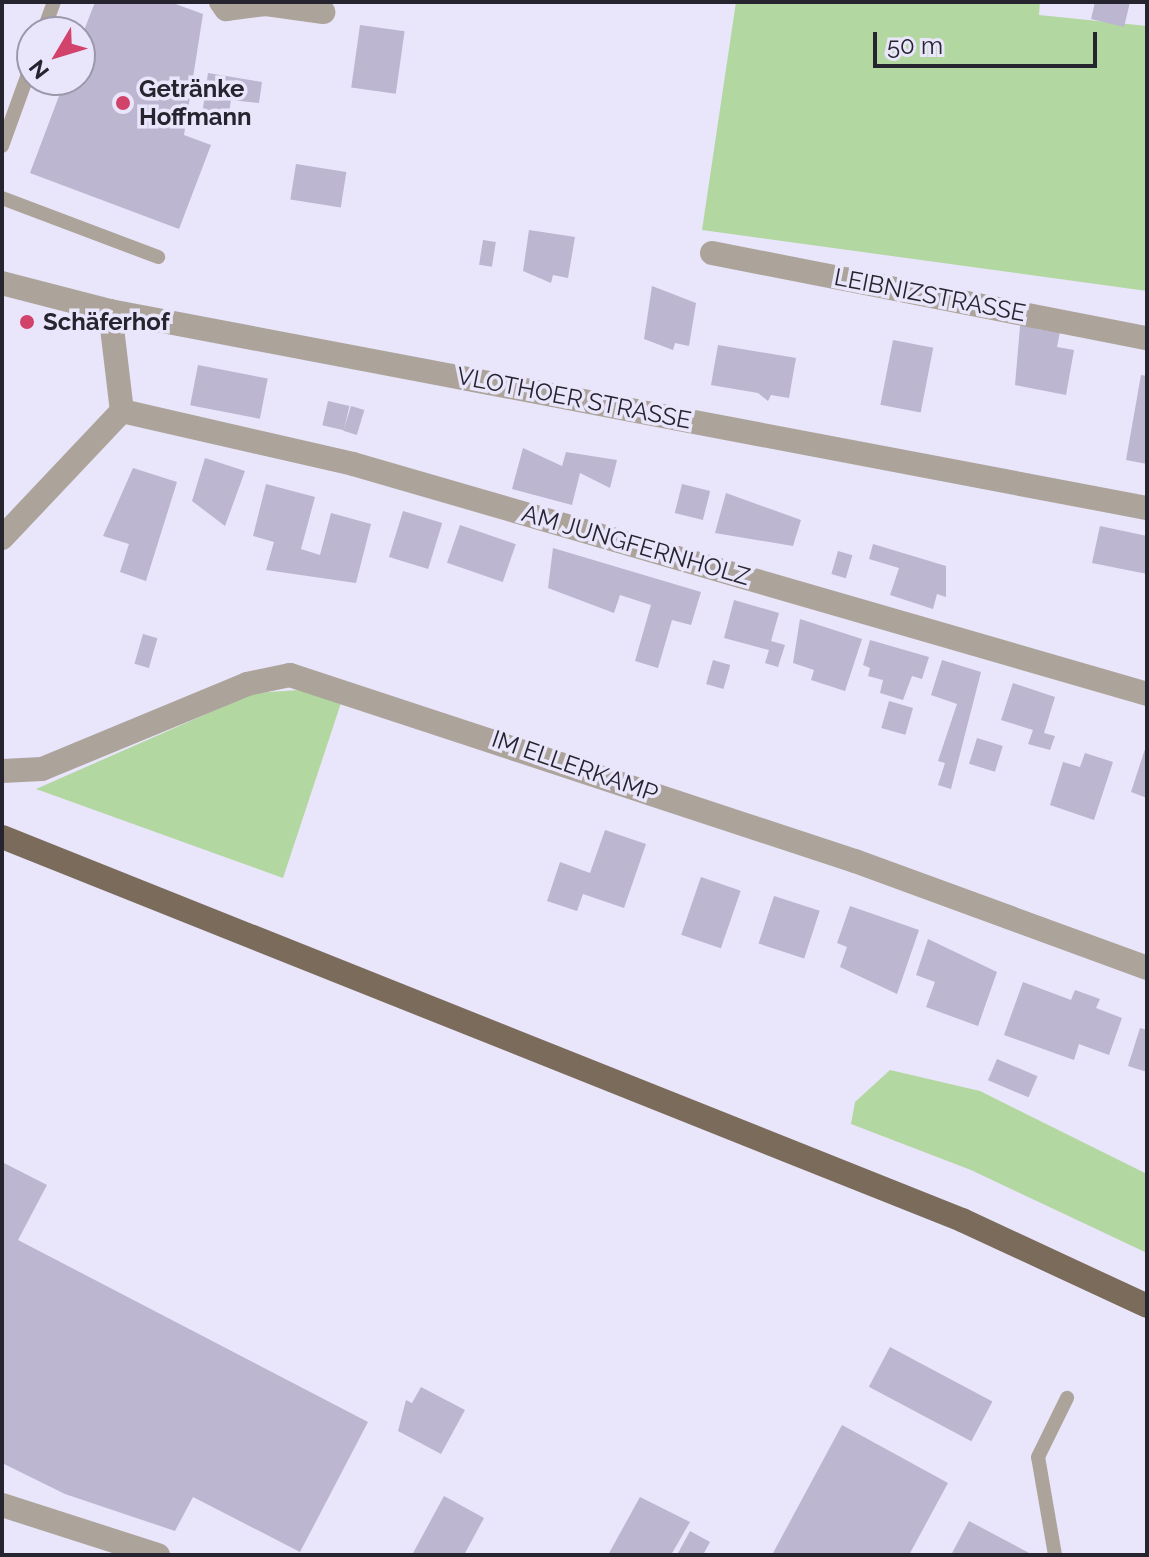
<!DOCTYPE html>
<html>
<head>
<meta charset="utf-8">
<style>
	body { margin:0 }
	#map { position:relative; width:1149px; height:1557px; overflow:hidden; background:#e9e5fb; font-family:Raleway,sans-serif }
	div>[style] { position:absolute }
	.green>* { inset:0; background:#b3d7a0 }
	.building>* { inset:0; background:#bcb6d1; transform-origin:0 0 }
	.service>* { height:14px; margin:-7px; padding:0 7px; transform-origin:7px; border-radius:7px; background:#aca49a }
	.minor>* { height:24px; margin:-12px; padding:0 12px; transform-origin:12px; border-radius:12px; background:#aca49a }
	.tertiary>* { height:24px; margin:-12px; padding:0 12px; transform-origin:12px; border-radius:12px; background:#aca49a }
	.primary>* { height:24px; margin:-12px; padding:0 12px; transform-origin:12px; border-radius:12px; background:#7a6b5a }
	.dots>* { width:22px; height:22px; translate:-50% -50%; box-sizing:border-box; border:4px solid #e9e5fb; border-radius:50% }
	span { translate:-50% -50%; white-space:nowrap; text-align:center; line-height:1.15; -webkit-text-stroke:7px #e9e5fb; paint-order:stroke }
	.poi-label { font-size:24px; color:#26242e; font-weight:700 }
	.left { translate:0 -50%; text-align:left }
	.street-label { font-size:24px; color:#26242e }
	.frame { position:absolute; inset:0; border:4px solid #26242e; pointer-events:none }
	.north { position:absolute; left:16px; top:16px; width:80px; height:80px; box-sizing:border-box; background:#e9e5fb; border:2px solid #9b98a9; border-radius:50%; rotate:232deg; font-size:22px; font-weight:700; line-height:32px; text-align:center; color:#26242e }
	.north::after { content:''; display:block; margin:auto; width:28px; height:36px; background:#d1436b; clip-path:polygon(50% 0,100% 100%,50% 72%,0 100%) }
	.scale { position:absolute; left:873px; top:32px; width:224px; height:36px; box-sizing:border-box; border:4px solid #26242e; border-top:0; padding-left:10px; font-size:24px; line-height:28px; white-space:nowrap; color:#26242e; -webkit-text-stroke:6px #e9e5fb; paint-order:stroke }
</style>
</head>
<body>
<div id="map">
	<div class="green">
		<div style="clip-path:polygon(736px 2px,1040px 2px,1039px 15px,1147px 26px,1147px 291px,702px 230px)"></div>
		<div style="clip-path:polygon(299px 690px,341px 703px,283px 878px,36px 789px,254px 693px)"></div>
		<div style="clip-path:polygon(890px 1070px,980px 1091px,1147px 1174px,1147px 1253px,971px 1170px,851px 1124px,855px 1102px)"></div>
	</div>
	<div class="building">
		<div style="clip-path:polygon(95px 2px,170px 2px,203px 14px,184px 135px,211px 145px,179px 229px,30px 173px,65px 80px,80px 80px,80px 41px)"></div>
		<div style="clip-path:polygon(1095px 2px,1130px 2px,1124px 27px,1091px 19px)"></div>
		<div style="left:360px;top:25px;width:45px;height:63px;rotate:8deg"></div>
		<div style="clip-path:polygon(208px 73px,262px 82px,259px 103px,231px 100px,228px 119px,202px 115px)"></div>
		<div style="left:296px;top:164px;width:51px;height:36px;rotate:9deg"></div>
		<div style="clip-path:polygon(529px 230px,575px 237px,568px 278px,553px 275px,551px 283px,523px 271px)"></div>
		<div style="left:483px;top:240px;width:13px;height:25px;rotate:9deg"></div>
		<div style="clip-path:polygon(652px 286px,696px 303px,689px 346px,675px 343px,673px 350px,644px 339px)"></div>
		<div style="clip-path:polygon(1021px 315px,1039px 319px,1037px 329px,1060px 332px,1057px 347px,1074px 350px,1066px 395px,1015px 385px)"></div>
		<div style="left:893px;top:340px;width:41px;height:66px;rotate:11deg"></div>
		<div style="clip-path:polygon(718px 345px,796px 358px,789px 398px,771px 395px,768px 401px,758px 393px,711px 385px)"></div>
		<div style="left:198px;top:365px;width:71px;height:41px;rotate:11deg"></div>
		<div style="clip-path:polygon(1141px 375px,1147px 376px,1147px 464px,1126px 460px)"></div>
		<div style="left:328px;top:401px;width:22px;height:25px;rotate:13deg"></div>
		<div style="left:351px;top:406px;width:14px;height:26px;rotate:17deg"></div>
		<div style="clip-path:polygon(523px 448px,562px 466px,566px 452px,617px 460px,610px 488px,580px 473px,572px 505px,512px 489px)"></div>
		<div style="clip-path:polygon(205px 458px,245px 471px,225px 526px,192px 501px)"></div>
		<div style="clip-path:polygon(133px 468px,177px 482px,146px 581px,120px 572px,129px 544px,103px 536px)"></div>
		<div style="clip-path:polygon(266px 484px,315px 497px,301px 549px,320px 555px,331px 513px,371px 524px,356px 583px,266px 570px,274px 542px,253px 536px)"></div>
		<div style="left:682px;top:484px;width:29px;height:30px;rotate:14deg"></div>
		<div style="clip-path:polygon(726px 493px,801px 520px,793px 546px,715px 533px)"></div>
		<div style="left:403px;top:511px;width:41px;height:48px;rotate:17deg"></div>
		<div style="left:460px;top:525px;width:59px;height:40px;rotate:19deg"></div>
		<div style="clip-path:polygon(1100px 526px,1147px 536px,1147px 574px,1092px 563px)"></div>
		<div style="clip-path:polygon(873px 544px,946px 566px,946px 597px,937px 594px,933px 609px,890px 595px,899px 568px,869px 559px)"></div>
		<div style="clip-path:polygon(553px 548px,701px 592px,691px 625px,672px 620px,658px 668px,635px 661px,651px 605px,620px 595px,614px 613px,548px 588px)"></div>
		<div style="left:838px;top:551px;width:15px;height:24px;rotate:16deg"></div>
		<div style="clip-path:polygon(734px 600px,779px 613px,771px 641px,785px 645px,778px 667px,765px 663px,769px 650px,724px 638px)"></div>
		<div style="clip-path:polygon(800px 619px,862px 639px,845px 691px,811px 680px,814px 670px,793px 663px)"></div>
		<div style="left:143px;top:634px;width:15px;height:31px;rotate:16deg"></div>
		<div style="clip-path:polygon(870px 640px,929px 657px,922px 679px,912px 676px,903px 700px,880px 693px,883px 680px,868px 676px,870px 668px,863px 665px)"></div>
		<div style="left:713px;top:660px;width:18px;height:25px;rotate:16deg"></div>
		<div style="clip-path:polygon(942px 660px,981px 672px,951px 789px,938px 785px,945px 763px,938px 761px,957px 704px,931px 695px)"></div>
		<div style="clip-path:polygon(1013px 683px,1055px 697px,1044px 733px,1055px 736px,1050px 750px,1028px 744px,1033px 730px,1001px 720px)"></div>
		<div style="left:889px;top:701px;width:25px;height:28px;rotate:16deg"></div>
		<div style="left:977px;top:738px;width:27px;height:27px;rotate:17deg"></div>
		<div style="clip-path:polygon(1146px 746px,1147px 746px,1147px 798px,1131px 792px)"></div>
		<div style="clip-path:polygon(1085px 753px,1113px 762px,1094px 820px,1050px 805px,1063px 762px,1080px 767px)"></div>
		<div style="clip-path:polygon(605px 830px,646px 844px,624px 908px,583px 894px,577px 911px,547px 901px,560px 862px,590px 873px)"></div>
		<div style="left:701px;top:877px;width:42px;height:61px;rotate:19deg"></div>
		<div style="left:774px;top:896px;width:48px;height:50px;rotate:18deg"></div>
		<div style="clip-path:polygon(850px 906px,919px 930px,897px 994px,840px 967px,847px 947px,837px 943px)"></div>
		<div style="clip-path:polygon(928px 939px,997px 972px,978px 1026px,926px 1007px,935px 982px,916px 975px)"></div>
		<div style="clip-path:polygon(1023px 982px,1071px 1000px,1075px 990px,1100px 999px,1096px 1008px,1122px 1018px,1109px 1055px,1079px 1044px,1074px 1060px,1004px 1035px)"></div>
		<div style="clip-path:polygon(1140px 1028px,1147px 1030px,1147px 1072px,1128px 1066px)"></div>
		<div style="left:997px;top:1059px;width:44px;height:23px;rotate:23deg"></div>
		<div style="clip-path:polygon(2px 1162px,47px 1185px,18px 1240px,368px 1422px,300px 1552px,193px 1497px,175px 1531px,65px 1494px,2px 1463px)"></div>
		<div style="left:890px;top:1347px;width:116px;height:45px;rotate:28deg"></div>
		<div style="clip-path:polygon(421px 1387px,465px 1410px,441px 1454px,398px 1431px,406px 1400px,412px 1403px)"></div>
		<div style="clip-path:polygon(842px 1425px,948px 1483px,909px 1555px,772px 1555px)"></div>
		<div style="clip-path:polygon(444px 1496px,484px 1518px,464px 1555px,412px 1555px)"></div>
		<div style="clip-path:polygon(640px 1497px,690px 1522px,671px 1555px,608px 1555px)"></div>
		<div style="clip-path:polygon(969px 1521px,1033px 1555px,951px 1555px)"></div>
		<div style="clip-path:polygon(690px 1531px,710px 1542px,703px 1555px,677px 1555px)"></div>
	</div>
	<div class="service">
		<div style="left:43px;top:32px;width:32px;rotate:-70deg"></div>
		<div style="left:2px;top:146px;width:88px;rotate:-70.1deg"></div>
		<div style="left:2px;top:198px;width:167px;rotate:20.7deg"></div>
		<div style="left:1055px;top:1555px;width:99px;rotate:-99.8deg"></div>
		<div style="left:1038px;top:1457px;width:66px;rotate:-63.8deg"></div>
	</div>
	<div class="minor">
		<div style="left:221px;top:2px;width:9px;rotate:54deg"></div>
		<div style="left:226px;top:9px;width:40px;rotate:-7.1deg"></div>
		<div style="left:266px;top:4px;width:58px;rotate:8deg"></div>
		<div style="left:712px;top:253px;width:443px;rotate:11.1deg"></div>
		<div style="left:110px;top:311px;width:101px;rotate:83.2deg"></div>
		<div style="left:122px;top:411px;width:237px;rotate:12.9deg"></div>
		<div style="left:353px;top:464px;width:827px;rotate:16.15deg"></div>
		<div style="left:2px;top:538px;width:175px;rotate:-46.6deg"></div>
		<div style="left:2px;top:771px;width:40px;rotate:-2.9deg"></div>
		<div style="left:42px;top:769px;width:222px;rotate:-22.5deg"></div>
		<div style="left:247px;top:684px;width:44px;rotate:-11.8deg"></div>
		<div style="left:290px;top:675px;width:595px;rotate:18.22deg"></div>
		<div style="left:855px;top:861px;width:311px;rotate:20.1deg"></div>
		<div style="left:2px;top:1505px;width:164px;rotate:17.8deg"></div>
	</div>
	<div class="tertiary">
		<div style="left:2px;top:283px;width:112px;rotate:14.5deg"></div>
		<div style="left:110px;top:311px;width:1056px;rotate:10.76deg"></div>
	</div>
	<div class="primary">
		<div style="left:2px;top:837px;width:1034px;rotate:21.75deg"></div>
		<div style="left:962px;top:1220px;width:204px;rotate:24.9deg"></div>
	</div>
	<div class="dots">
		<div style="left:123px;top:103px;background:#d1436b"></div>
		<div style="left:27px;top:322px;background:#d1436b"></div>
	</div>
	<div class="poi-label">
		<span class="left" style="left:139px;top:103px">Getränke<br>Hoffmann</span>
		<span class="left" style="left:43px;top:322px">Schäferhof</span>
	</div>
	<div class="street-label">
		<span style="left:930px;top:295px;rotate:11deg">LEIBNIZSTRASSE</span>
		<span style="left:574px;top:398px;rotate:11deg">VLOTHOER STRASSE</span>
		<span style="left:636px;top:545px;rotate:16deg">AM JUNGFERNHOLZ</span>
		<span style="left:575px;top:766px;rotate:19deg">IM ELLERKAMP</span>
	</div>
	<div class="frame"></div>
	<div class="north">N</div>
	<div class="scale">50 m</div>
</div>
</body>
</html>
